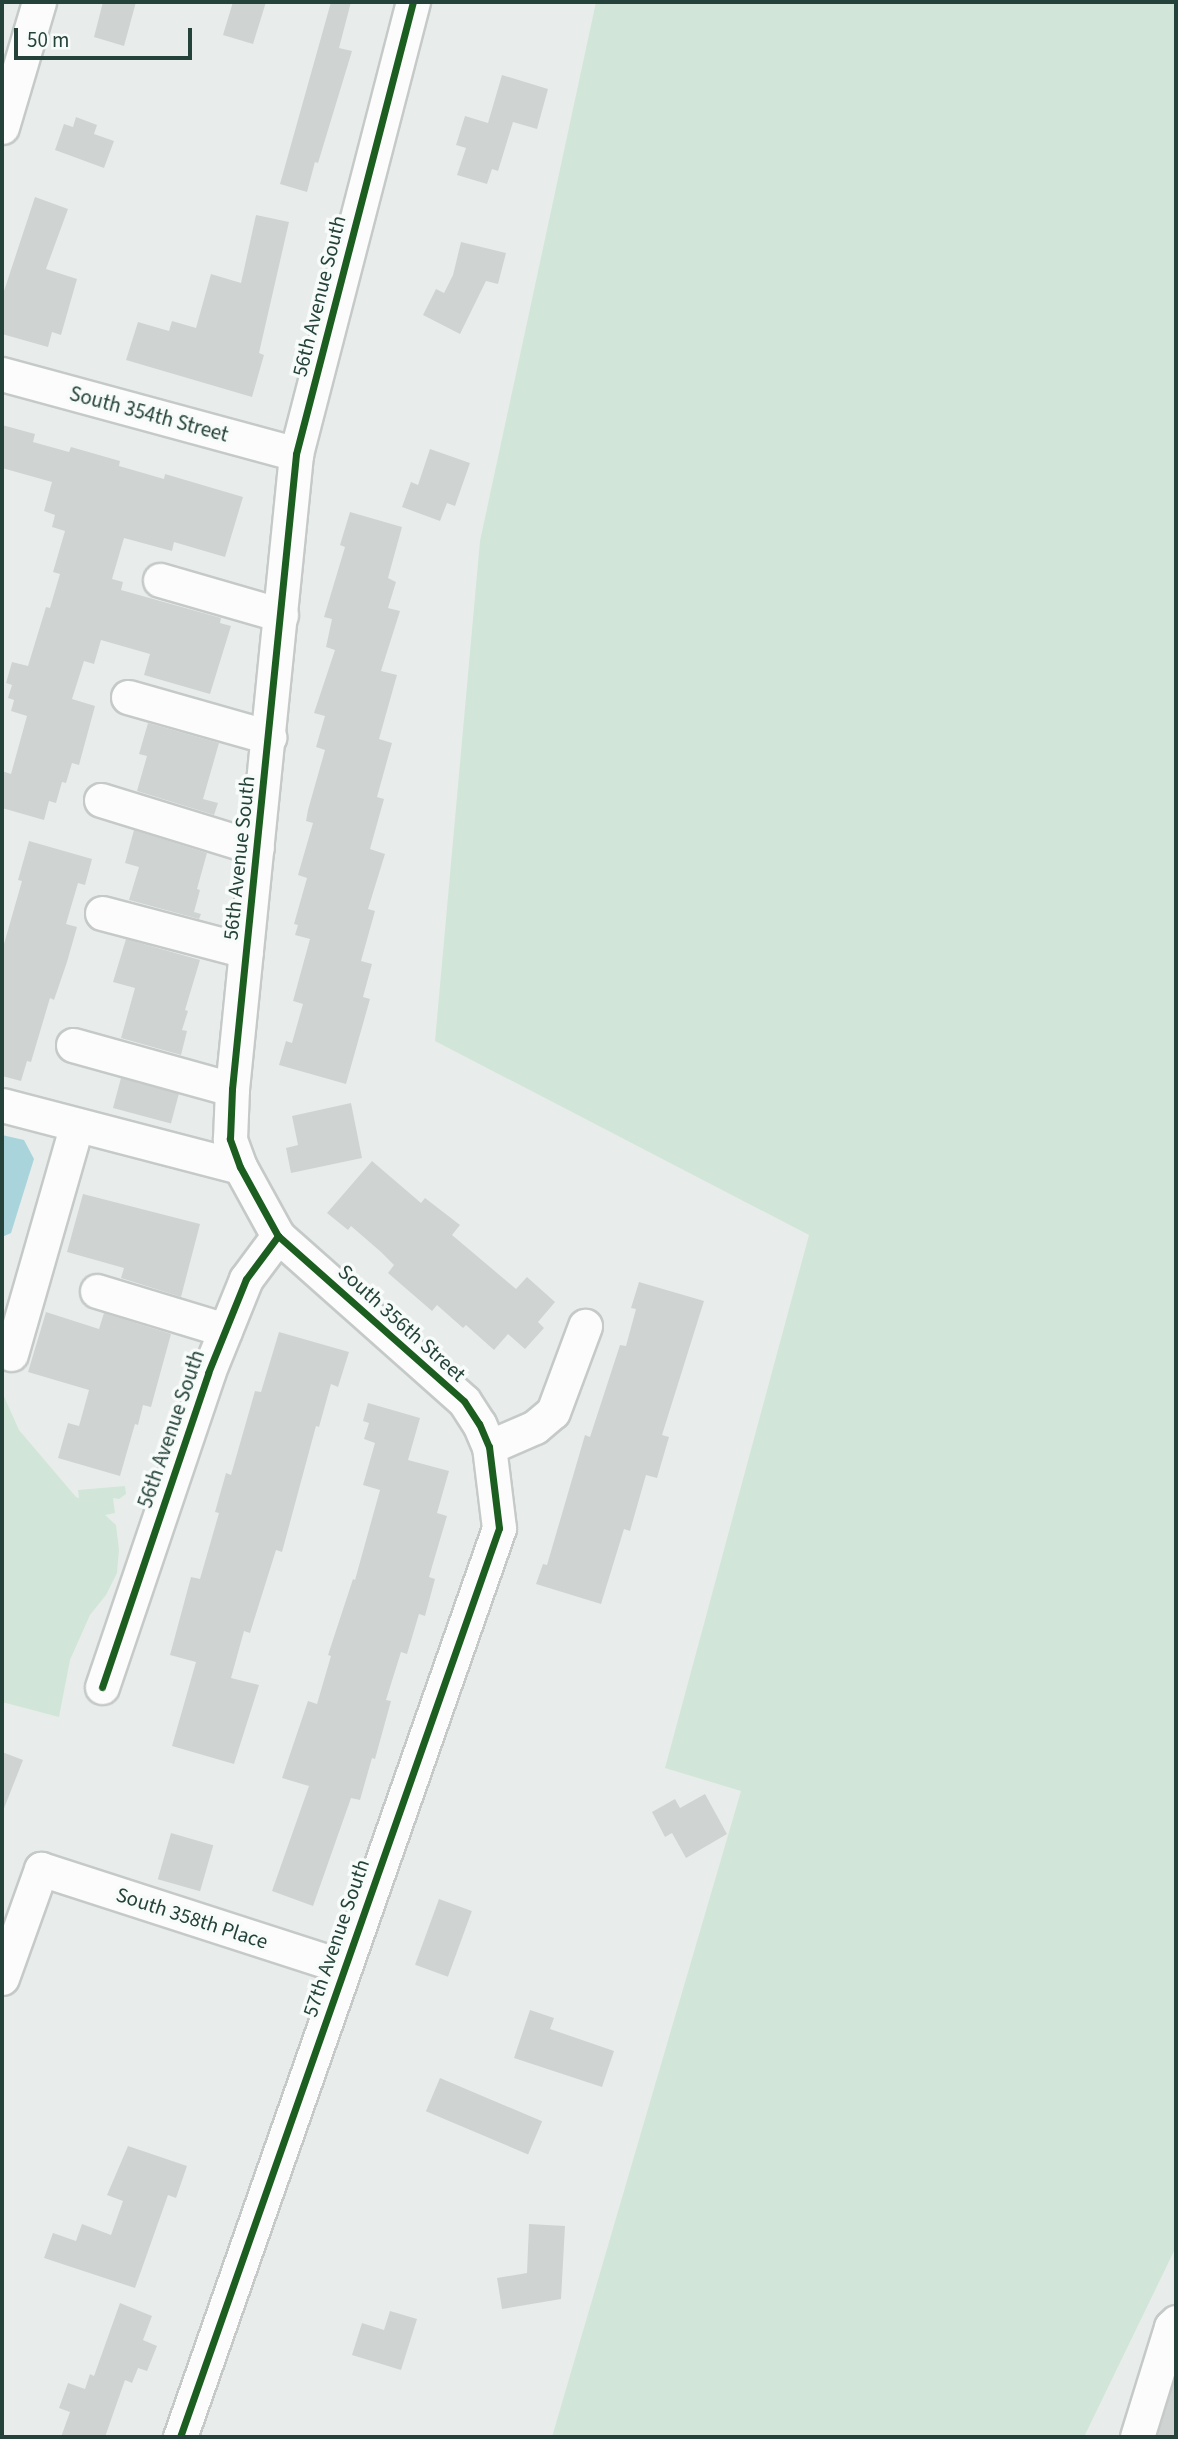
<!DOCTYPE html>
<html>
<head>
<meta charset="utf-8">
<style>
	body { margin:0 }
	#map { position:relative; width:1178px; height:2439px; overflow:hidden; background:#e8edeb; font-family:"Source Sans 3",sans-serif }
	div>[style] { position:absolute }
	.green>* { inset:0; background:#d1e6d8 }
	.water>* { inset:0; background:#a9d4db }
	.building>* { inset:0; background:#cfd4d2; transform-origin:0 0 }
	.roads { filter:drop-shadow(2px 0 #c5cac8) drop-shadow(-2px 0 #c5cac8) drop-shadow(0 2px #c5cac8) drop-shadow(0 -2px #c5cac8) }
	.minor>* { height:33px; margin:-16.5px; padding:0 16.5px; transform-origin:16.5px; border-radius:16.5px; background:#fcfcfc }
	.cycleway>* { height:7px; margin:-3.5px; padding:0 3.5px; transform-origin:3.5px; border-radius:3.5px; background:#1b5e20 }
	span { translate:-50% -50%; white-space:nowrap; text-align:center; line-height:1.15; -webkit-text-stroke:7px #f7fbf9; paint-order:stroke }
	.street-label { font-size:21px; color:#24423a }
	.frame { position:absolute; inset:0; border:4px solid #24423a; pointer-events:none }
	.scale { position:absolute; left:14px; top:28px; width:178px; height:32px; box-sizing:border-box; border:4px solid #24423a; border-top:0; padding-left:9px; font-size:21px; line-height:24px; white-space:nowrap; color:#24423a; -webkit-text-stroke:5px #f7fbf9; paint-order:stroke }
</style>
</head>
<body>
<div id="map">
	<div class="green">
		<div style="clip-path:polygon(596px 2px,1176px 2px,1176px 2247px,1084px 2437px,552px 2437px,741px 1791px,665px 1768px,809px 1235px,435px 1041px,480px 541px)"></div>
		<div style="clip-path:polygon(2px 1392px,19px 1430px,76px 1497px,79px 1498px,78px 1490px,125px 1486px,126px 1494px,119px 1499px,113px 1498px,115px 1513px,105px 1515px,116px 1525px,119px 1550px,117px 1573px,106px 1595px,90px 1615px,70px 1660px,59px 1717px,2px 1702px)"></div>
	</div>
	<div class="water">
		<div style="clip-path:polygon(2px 1135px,24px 1140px,34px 1159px,11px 1233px,2px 1237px)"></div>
	</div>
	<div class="building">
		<div style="clip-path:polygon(103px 2px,136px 2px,124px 46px,94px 37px)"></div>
		<div style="clip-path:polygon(233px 2px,266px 2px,253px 44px,223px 35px)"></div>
		<div style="clip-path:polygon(331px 2px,351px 2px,339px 48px,352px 51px,318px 163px,315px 162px,307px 192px,280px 184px)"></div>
		<div style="clip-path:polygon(502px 75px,548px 89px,537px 129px,513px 122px,498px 171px,492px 169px,487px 184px,457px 175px,466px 148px,456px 145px,465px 116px,488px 123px)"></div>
		<div style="clip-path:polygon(76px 117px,97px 125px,94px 134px,114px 141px,104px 168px,55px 150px,64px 124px,73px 127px)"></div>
		<div style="clip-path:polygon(35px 197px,68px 209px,46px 269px,77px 279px,61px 335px,52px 332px,48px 347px,2px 334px,2px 297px)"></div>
		<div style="clip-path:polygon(256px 215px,289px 222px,259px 353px,264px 355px,252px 397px,126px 360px,138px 322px,169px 331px,172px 321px,196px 328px,211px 274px,241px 283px)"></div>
		<div style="clip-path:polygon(461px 242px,506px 253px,498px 284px,486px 281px,460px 334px,423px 315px,436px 289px,444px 293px,453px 275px)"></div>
		<div style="clip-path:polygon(2px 425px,35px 434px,33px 442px,69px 452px,71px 447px,120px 461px,119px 466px,164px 479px,165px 474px,243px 497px,225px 557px,174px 542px,172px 551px,124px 538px,112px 579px,123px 582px,121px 590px,221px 618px,220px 623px,231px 626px,210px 694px,144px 675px,150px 654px,101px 640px,94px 664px,84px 661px,72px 699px,95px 706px,79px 765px,72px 763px,66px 783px,62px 782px,56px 803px,49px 801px,44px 820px,2px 808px,2px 771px,11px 774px,27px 716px,11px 711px,14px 700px,8px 698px,12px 685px,6px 683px,12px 662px,28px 666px,46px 607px,50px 608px,60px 574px,53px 572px,65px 531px,52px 527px,55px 515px,44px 511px,52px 482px,2px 468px)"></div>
		<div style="clip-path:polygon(430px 449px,470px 463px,455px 506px,447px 503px,440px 521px,402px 507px,411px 482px,418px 485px)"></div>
		<div style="clip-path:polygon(350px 512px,402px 527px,388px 578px,396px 582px,388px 608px,400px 611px,381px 671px,397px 675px,379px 739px,392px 743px,377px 797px,384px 799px,370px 849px,385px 854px,368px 909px,375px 911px,361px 961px,372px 964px,363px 997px,370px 999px,346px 1084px,279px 1065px,286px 1041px,292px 1043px,303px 1004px,293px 1001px,310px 939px,295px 935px,298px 925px,294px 924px,307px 878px,298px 875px,313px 823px,306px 821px,308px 810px,325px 750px,316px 747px,325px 716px,314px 713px,335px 650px,326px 647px,332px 619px,324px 617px,345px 547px,340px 545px)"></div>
		<div style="clip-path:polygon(148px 723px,219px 743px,203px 799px,218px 803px,214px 815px,137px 791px,147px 756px,139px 754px)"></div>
		<div style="clip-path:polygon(134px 830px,207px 853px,197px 889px,200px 890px,194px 912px,201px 914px,199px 919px,129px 900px,139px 867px,125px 863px)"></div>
		<div style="clip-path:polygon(29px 841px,92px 859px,85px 885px,78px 883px,66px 924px,77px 927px,67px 962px,54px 1000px,50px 998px,31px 1062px,27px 1061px,21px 1081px,2px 1076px,2px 951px,22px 881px,18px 880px)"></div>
		<div style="clip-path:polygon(126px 939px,200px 960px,185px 1010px,188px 1011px,182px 1030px,187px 1031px,181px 1055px,121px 1038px,135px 988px,113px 982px)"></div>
		<div style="left:121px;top:1078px;width:60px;height:31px;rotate:15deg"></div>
		<div style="clip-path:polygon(351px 1103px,362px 1158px,291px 1173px,286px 1148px,298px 1145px,292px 1116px)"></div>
		<div style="clip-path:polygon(372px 1161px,421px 1203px,425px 1198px,460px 1225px,452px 1235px,516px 1289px,527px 1277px,555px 1302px,538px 1322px,544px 1328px,525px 1349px,508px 1334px,494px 1350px,466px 1325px,463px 1328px,437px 1305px,432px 1311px,388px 1273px,394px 1265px,381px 1252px,351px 1226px,348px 1230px,327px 1213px)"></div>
		<div style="clip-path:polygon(83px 1194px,200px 1224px,181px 1297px,121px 1278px,124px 1268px,67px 1252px)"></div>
		<div style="clip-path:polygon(639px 1282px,704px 1301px,662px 1435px,669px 1437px,657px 1478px,646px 1475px,630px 1531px,624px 1529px,601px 1604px,536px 1584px,543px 1564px,547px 1565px,585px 1435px,590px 1437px,620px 1345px,626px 1346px,636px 1309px,631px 1308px)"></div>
		<div style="clip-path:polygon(46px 1312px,99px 1329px,104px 1313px,171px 1334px,151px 1407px,143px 1405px,138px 1425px,135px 1424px,120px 1476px,58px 1458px,68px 1423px,79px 1426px,89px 1390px,28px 1372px)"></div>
		<div style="clip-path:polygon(279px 1332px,349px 1352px,338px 1387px,331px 1384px,319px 1427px,316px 1426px,282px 1552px,276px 1550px,250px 1633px,244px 1631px,231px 1678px,259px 1685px,234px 1764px,172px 1746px,196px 1662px,170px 1655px,191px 1577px,200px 1579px,219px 1513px,215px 1512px,226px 1473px,231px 1475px,255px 1391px,261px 1392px)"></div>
		<div style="clip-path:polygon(368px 1403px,420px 1418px,408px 1460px,449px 1471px,437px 1513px,447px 1516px,429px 1577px,435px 1579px,425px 1616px,419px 1614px,407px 1654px,401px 1652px,386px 1700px,391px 1701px,375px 1759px,372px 1758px,360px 1800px,351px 1798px,313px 1906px,272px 1891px,309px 1786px,282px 1778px,308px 1701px,317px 1704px,331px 1656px,328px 1655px,353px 1579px,355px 1580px,380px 1490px,363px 1485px,375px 1443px,364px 1439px,369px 1423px,363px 1421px)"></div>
		<div style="clip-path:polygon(2px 1752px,23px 1760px,3px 1811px,2px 1810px)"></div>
		<div style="clip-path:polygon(705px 1794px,727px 1834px,686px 1858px,672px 1833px,665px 1837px,652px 1812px,675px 1799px,680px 1808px)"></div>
		<div style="left:171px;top:1833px;width:44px;height:48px;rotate:16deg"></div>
		<div style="left:439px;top:1899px;width:35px;height:70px;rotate:20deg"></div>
		<div style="clip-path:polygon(530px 2010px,554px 2018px,550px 2029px,614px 2051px,602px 2087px,514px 2058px)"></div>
		<div style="left:440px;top:2078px;width:111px;height:36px;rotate:23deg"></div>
		<div style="clip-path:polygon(128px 2146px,187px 2166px,176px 2198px,168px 2195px,135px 2288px,44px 2258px,53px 2233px,76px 2241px,82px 2224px,111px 2235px,123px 2201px,107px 2195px)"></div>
		<div style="clip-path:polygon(529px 2224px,565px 2226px,561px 2299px,502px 2309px,497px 2278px,527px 2273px)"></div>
		<div style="clip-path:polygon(120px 2303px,152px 2316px,143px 2340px,157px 2346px,147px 2371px,138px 2368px,132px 2383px,125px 2380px,105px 2437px,61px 2437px,70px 2412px,59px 2408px,68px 2383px,85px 2389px,90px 2374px,94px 2376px)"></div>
		<div style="clip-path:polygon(390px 2311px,417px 2319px,401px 2370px,352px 2355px,362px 2323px,384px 2330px)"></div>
		<div style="clip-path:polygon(1176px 2376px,1176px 2437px,1157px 2437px)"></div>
	</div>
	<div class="roads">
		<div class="minor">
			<div style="left:2px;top:127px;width:130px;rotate:-73.5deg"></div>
			<div style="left:2px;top:374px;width:305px;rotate:15.2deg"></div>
			<div style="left:160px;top:580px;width:126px;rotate:16.1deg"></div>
			<div style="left:128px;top:697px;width:147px;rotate:15.8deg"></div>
			<div style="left:101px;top:800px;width:163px;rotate:17.1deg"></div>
			<div style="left:102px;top:913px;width:149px;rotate:14.8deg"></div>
			<div style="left:73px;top:1045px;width:165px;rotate:15.5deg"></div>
			<div style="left:2px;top:1105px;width:246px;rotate:14.6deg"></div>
			<div style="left:97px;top:1291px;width:134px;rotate:16.9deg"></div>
			<div style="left:11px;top:1354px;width:236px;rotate:-74deg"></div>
			<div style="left:489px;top:1447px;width:50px;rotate:-23.5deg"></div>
			<div style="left:535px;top:1427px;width:23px;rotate:-40deg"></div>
			<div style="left:553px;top:1412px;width:92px;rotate:-69.6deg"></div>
			<div style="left:102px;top:1687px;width:331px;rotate:-71.3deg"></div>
			<div style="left:208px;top:1373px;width:101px;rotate:-68deg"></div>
			<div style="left:246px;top:1279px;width:54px;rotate:-53.3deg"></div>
			<div style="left:2px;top:1978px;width:116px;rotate:-70.3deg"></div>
			<div style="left:41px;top:1869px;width:318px;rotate:17.9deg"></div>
			<div style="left:180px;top:2437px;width:963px;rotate:-70.66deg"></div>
			<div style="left:499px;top:1528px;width:82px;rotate:-97deg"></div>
			<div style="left:489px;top:1447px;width:25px;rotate:-113deg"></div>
			<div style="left:479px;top:1424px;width:27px;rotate:-123deg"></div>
			<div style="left:464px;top:1401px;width:249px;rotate:-138.4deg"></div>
			<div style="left:278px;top:1236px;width:79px;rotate:-118.8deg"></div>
			<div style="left:240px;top:1167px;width:30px;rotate:-110deg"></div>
			<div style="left:230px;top:1139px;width:50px;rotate:-87.7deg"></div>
			<div style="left:232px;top:1089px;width:638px;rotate:-84.24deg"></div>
			<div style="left:296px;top:454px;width:467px;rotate:-75.5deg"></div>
			<div style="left:1137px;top:2437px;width:115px;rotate:-72.8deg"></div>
			<div style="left:1171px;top:2327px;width:7px;rotate:-45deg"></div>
		</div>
	</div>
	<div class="cycleway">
		<div style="left:102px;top:1687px;width:331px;rotate:-71.3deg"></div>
		<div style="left:208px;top:1373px;width:101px;rotate:-68deg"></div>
		<div style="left:246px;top:1279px;width:54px;rotate:-53.3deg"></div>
		<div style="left:180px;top:2437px;width:963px;rotate:-70.66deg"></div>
		<div style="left:499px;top:1528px;width:82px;rotate:-97deg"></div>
		<div style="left:489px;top:1447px;width:25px;rotate:-113deg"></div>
		<div style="left:479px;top:1424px;width:27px;rotate:-123deg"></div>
		<div style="left:464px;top:1401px;width:249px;rotate:-138.4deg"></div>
		<div style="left:278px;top:1236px;width:79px;rotate:-118.8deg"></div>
		<div style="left:240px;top:1167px;width:30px;rotate:-110deg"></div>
		<div style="left:230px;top:1139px;width:50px;rotate:-87.7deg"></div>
		<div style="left:232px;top:1089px;width:638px;rotate:-84.24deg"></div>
		<div style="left:296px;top:454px;width:467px;rotate:-75.5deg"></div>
	</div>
	<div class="street-label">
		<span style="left:319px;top:296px;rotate:-76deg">56th Avenue South</span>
		<span style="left:149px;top:414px;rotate:15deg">South 354th Street</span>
		<span style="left:239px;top:858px;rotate:-84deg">56th Avenue South</span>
		<span style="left:402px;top:1323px;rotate:42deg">South 356th Street</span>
		<span style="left:171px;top:1429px;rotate:-71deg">56th Avenue South</span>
		<span style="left:192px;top:1918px;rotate:18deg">South 358th Place</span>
		<span style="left:336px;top:1938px;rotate:-71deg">57th Avenue South</span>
	</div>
	<div class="frame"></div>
	<div class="scale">50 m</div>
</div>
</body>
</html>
